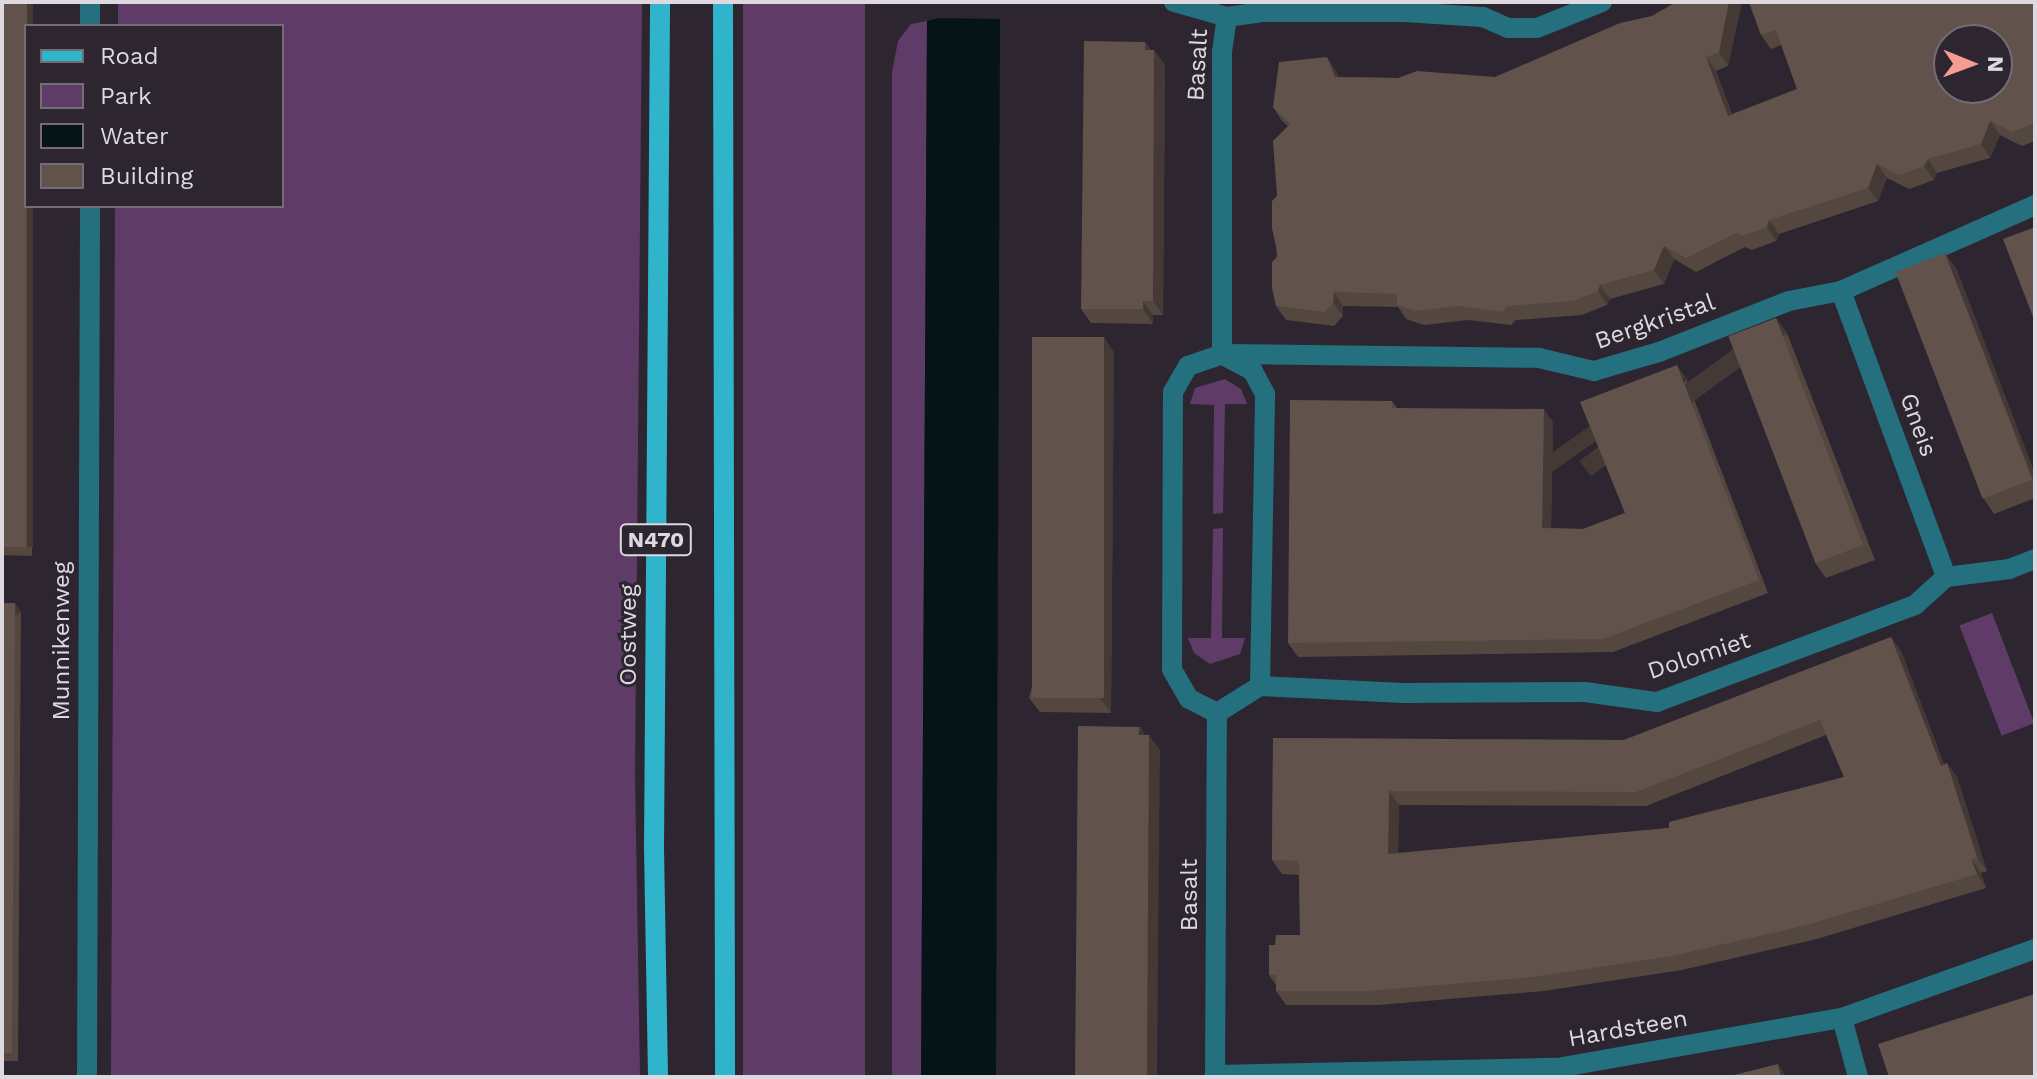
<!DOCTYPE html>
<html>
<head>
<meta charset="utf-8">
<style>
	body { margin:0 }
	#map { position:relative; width:2037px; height:1079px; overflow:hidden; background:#2d2530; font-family:"Work Sans",sans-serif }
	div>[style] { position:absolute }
	.green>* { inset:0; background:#5f3c67; transform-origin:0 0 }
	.water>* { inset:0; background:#061418 }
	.minor>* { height:20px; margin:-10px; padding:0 10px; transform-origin:10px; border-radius:10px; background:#25707f }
	.major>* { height:20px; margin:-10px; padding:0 10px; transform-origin:10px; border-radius:10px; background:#2fb4cc }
	.wall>* { inset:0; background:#534740 }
	.shaded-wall>* { inset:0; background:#443934; transform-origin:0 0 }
	.building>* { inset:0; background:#61524b; transform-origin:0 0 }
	span { translate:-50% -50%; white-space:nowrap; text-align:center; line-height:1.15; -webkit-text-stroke:6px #2d2530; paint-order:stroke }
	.shield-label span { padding:2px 6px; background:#2d2530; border:2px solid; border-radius:6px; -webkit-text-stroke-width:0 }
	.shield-label { font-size:22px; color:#ded8df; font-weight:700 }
	.street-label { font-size:24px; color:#ded8df }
	.frame { position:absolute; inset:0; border:4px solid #ded8df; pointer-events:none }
	.legend { position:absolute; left:24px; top:24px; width:260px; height:184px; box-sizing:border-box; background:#2d2530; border:2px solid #746d76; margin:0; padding:10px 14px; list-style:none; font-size:24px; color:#ded8df }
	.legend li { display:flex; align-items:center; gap:16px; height:40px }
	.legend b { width:40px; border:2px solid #746d76 }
	.north { position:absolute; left:1933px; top:24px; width:80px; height:80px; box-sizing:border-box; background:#2d2530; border:2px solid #746d76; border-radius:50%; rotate:91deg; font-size:22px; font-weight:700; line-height:32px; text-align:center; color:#ded8df }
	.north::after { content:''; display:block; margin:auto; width:28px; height:36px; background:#f59c93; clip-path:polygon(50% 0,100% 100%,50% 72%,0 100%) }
</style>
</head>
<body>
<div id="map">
	<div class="green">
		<div style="clip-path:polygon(118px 2px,642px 2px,635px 774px,640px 1077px,111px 1077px,115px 206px,282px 206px,282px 26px,118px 26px)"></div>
		<div style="left:743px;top:2px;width:122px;height:1075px"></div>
		<div style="clip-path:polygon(927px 21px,921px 1077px,892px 1077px,892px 72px,898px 41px,911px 24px)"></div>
		<div style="clip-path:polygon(1225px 379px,1241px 389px,1247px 404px,1225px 404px,1223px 513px,1213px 514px,1214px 405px,1190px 404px,1195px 388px)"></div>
		<div style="clip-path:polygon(1223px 528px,1222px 638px,1245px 638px,1240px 654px,1210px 664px,1194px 653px,1188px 638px,1211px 638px,1213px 529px)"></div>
		<div style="left:1992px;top:613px;width:118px;height:35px;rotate:69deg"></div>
	</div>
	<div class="water">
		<div style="clip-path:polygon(939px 18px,1000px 19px,996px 1077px,921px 1077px,927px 21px)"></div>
	</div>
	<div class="minor">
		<div style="left:1174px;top:2px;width:55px;rotate:15.8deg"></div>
		<div style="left:90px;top:26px;width:24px;rotate:-90deg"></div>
		<div style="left:1841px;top:291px;width:305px;rotate:69.8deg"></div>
		<div style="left:1222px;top:354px;width:302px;rotate:-90deg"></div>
		<div style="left:1222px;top:52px;width:35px;rotate:-82deg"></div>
		<div style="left:1227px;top:17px;width:34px;rotate:-8deg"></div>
		<div style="left:1261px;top:12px;width:143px"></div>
		<div style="left:1404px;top:12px;width:79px;rotate:3.6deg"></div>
		<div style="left:1483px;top:17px;width:27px;rotate:24deg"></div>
		<div style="left:1508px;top:28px;width:29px"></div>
		<div style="left:1537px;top:28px;width:70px;rotate:-21.8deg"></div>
		<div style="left:1260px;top:686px;width:144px;rotate:2.8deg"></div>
		<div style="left:1404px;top:693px;width:181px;rotate:-0.3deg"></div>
		<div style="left:1585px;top:692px;width:73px;rotate:7.9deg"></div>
		<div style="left:1657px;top:702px;width:276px;rotate:-20.6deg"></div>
		<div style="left:1915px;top:605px;width:42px;rotate:-42.1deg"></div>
		<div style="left:1946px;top:577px;width:64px;rotate:-7.2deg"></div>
		<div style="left:2009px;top:569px;width:28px;rotate:-21deg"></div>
		<div style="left:1217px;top:713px;width:31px;rotate:-153deg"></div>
		<div style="left:1189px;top:699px;width:34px;rotate:-120deg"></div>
		<div style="left:1172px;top:669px;width:277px;rotate:-89.8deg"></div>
		<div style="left:1173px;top:392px;width:30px;rotate:-60deg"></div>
		<div style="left:1188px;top:366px;width:36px;rotate:-19deg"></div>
		<div style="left:1222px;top:354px;width:317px;rotate:0.7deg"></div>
		<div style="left:1539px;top:358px;width:57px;rotate:13.3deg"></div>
		<div style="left:1594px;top:371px;width:68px;rotate:-16.3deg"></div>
		<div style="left:1659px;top:352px;width:140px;rotate:-21.4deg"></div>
		<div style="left:1789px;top:301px;width:53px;rotate:-10.9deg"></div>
		<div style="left:1841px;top:291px;width:212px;rotate:-23.9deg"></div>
		<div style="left:1217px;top:713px;width:51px;rotate:-32.1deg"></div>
		<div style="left:1260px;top:686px;width:292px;rotate:-89deg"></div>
		<div style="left:1265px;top:394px;width:26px;rotate:-118deg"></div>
		<div style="left:1253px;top:371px;width:32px;rotate:-152deg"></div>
		<div style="left:1842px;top:1018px;width:61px;rotate:74.8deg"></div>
		<div style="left:1215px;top:1075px;width:342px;rotate:-1.2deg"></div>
		<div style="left:1557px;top:1068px;width:289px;rotate:-10deg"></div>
		<div style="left:1842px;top:1018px;width:205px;rotate:-19.7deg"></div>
		<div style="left:87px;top:1077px;width:871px;rotate:-89.8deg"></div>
		<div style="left:1215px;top:1077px;width:364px;rotate:-89.7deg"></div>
	</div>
	<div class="major">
		<div style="left:723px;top:2px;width:1075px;rotate:89.89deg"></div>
		<div style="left:658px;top:1077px;width:228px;rotate:-91deg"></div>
		<div style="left:654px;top:849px;width:847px;rotate:-89.59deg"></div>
	</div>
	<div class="wall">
		<div style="clip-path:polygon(2px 2px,33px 2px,26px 206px,33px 206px,32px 556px,2px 555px)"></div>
		<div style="clip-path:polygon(1690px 2px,1742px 2px,1728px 66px,1716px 71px,1732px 114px,1797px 89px,1781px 45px,1771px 49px,1761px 35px,1749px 2px,2035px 2px,2035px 141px,2022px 146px,2000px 135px,1990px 158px,1937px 173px,1934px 180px,1909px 189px,1887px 178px,1878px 201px,1779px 234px,1776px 241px,1752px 250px,1745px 247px,1696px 272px,1674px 259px,1664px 284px,1610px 299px,1607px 305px,1582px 315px,1516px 320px,1511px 325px,1468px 320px,1424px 325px,1406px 319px,1398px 307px,1343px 306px,1343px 316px,1334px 326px,1286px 320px,1276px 306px,1277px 196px,1288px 126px,1282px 121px,1273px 107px,1327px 57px,1339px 77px,1398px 78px,1495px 77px)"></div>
		<div style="clip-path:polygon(1145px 42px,1151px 50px,1165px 65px,1163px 315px,1153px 315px,1153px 324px,1091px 323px,1081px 309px)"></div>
		<div style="clip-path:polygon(1956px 268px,2035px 474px,2035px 498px,1994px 514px,1984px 499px)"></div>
		<div style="clip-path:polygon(1776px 318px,1787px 333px,1875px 560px,1826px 578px,1816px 564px)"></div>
		<div style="clip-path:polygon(1114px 352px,1111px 713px,1040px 712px,1029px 698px)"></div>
		<div style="clip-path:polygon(1686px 378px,1768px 593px,1613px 652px,1298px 657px,1288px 643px,1392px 401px,1397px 408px,1553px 422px,1551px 528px,1583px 529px,1625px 513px)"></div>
		<div style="clip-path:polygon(2px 603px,21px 612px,18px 1061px,2px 1061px)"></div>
		<div style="clip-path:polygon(evenodd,1891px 637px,1901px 651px,1944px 764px,1957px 777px,1987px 871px,1981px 873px,1986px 888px,1817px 939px,1682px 970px,1544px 991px,1379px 1005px,1286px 1005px,1276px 991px,1276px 985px,1269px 975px,1275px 945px,1300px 935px,1299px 875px,1282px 874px,1272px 860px,1273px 738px,1624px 740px,1891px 637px,1826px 735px,1844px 777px,1669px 828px,1398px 853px,1399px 805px,1646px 806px,1826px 735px)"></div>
	</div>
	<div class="shaded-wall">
		<div style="left:27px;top:2px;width:6px;height:24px"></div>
		<div style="clip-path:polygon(1729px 2px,1742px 2px,1728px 66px,1719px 52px)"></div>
		<div style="clip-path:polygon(1145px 42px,1154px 55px,1154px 50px,1165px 65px,1163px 315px,1153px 301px)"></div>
		<div style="clip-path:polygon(1327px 57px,1336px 71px,1345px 90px,1335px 77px)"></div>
		<div style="clip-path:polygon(1706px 57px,1716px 71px,1738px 130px,1728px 116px)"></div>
		<div style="clip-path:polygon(1990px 121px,2000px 135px,1990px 158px,1981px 144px)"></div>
		<div style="clip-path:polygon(1928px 159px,1937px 173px,1934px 180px,1924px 166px)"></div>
		<div style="clip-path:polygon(1877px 164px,1887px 178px,1878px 201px,1868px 188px)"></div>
		<div style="left:27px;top:206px;width:6px;height:341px"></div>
		<div style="clip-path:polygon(1769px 220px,1779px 234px,1776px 241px,1767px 227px)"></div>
		<div style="clip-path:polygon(1664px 246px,1674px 259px,1664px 284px,1654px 270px)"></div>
		<div style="clip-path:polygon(1945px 253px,1956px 268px,2035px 474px,2035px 484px)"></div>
		<div style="clip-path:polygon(1600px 285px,1610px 299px,1607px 305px,1598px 291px)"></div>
		<div style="clip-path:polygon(1334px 292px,1343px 306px,1343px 316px,1333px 303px)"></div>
		<div style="clip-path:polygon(1143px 301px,1153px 315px,1153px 324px,1143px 309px)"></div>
		<div style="left:1776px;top:318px;width:19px;height:243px;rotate:54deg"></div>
		<div style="clip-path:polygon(1104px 337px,1114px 352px,1111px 713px,1100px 698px)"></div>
		<div style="left:1677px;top:365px;width:16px;height:230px;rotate:55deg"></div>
		<div style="clip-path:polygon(1544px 409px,1553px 422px,1551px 541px,1542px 528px)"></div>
		<div style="left:15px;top:603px;width:11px;height:450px;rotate:56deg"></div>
		<div style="clip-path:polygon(1891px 637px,1901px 651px,1950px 780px,1941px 766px)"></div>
		<div style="clip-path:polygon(1140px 727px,1149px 741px,1149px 735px,1160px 750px,1157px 1077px,1147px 1077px)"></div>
		<div style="clip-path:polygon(1947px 763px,1957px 777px,1987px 871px,1977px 857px)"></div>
		<div style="clip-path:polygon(1389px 791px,1399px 805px,1398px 868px,1388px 854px)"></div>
		<div style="clip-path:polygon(1971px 859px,1981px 873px,1986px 888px,1977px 874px)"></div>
		<div style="clip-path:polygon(1778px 1064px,1786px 1077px,1781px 1077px)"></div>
	</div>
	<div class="building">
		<div style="clip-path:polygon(2px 2px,27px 2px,27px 26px,26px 26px,26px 547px,2px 547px)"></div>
		<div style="clip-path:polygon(evenodd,1676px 2px,1686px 3px,1690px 2px,1729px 2px,1719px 52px,1706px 57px,1728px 116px,1797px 89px,1776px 30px,1761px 35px,1749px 2px,2035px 2px,2035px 123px,2012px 132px,1990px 121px,1981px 144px,1928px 159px,1924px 166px,1899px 175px,1877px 164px,1868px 188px,1769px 220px,1767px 227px,1742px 236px,1736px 233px,1686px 258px,1664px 246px,1654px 270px,1600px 285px,1598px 291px,1573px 301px,1507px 306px,1502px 312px,1458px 306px,1415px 311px,1397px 305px,1397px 294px,1334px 292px,1333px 303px,1325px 312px,1276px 306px,1272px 288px,1272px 262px,1278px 256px,1272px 228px,1272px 201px,1277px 196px,1273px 141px,1290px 124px,1273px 107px,1279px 62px,1327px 57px,1335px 77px,1398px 78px,1417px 71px,1495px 77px,1620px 23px,1652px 16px,1676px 2px,1949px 40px,1997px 40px,1997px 88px,1949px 88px,1949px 40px)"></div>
		<div style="clip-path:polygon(1084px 41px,1145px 42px,1145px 50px,1154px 50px,1153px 301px,1143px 301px,1143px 309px,1081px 309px)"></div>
		<div style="clip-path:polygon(2035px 227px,2035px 322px,2003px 239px)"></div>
		<div style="left:1945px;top:253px;width:243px;height:53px;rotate:69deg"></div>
		<div style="left:1776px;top:318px;width:243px;height:51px;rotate:69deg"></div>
		<div style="left:1032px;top:337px;width:72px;height:361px"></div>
		<div style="clip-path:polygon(1677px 365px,1759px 580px,1603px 639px,1288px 643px,1290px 400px,1392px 401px,1392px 408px,1544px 409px,1542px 528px,1583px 529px,1625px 513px,1580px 402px)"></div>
		<div style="clip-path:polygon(2px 603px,15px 603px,12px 1053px,2px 1053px)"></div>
		<div style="clip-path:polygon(evenodd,1891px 637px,1941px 766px,1947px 763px,1977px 857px,1971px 859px,1977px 874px,1807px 925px,1672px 956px,1534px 977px,1369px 991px,1276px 991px,1276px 975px,1269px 975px,1269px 945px,1275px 945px,1276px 935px,1300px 935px,1299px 861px,1272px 860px,1273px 738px,1624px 740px,1891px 637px,1820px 720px,1844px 777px,1669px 822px,1669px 828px,1388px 854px,1389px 791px,1636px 792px,1820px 720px)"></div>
		<div style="clip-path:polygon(1078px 726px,1140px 727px,1139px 735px,1149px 735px,1147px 1077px,1075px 1077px)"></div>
		<div style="clip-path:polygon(2035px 994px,2035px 1077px,1889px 1077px,1878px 1044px)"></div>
		<div style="clip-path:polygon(1778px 1064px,1781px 1077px,1726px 1077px)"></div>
	</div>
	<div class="shield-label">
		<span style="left:656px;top:540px">N470</span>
	</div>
	<div class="street-label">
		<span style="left:1198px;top:65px;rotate:-87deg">Basalt</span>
		<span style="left:1655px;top:322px;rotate:-19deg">Bergkristal</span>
		<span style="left:1918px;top:425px;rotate:70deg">Gneis</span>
		<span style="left:629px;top:635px;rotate:-90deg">Oostweg</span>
		<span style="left:62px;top:641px;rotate:-90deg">Munnikenweg</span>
		<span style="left:1699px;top:656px;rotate:-18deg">Dolomiet</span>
		<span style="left:1190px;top:895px;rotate:-90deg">Basalt</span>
		<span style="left:1628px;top:1029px;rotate:-10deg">Hardsteen</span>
	</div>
	<div class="frame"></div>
	<ul class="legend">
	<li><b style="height:10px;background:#2fb4cc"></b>Road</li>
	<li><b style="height:22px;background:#5f3c67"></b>Park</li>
	<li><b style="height:22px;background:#061418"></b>Water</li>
	<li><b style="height:22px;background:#61524b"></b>Building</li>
	</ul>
	<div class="north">N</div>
</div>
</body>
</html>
